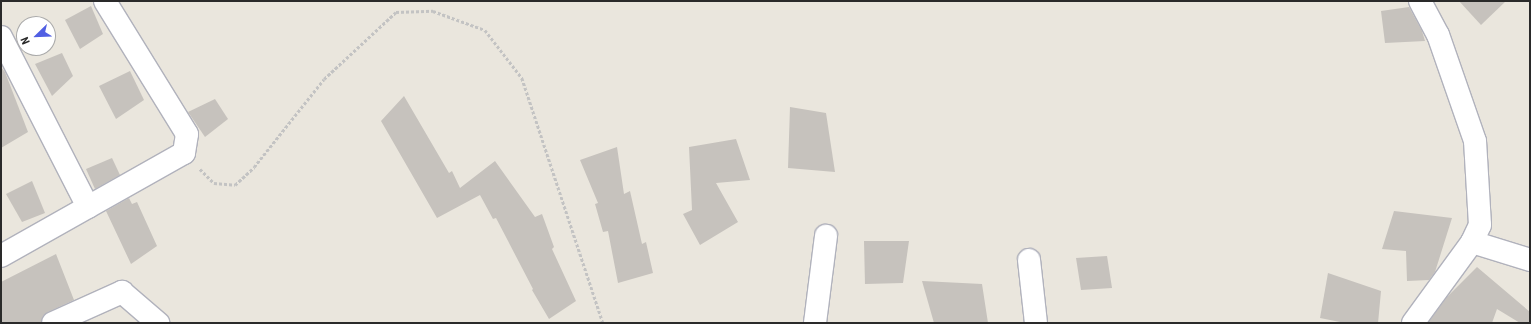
<!DOCTYPE html>
<html>
<head>
<meta charset="utf-8">
<style>
	body { margin:0 }
	#map { position:relative; width:1531px; height:324px; overflow:hidden; background:#eae6dd; font-family:"Roboto Condensed",sans-serif }
	div>[style] { position:absolute }
	.building>* { inset:0; background:#c6c2bd }
	.path>* { height:2.5px; margin-top:-1.25px; transform-origin:0; background:repeating-linear-gradient(90deg,#c3c3c3 0 3px,transparent 0 5px) }
	.roads { filter:drop-shadow(1px 0 #b1b2bc) drop-shadow(-1px 0 #b1b2bc) drop-shadow(0 1px #b1b2bc) drop-shadow(0 -1px #b1b2bc) }
	.minor>* { height:22px; margin:-11px; padding:0 11px; transform-origin:11px; border-radius:11px; background:#fff }
	span { translate:-50% -50%; white-space:nowrap; text-align:center; line-height:1.15; -webkit-text-stroke:3.5px #fff; paint-order:stroke }
	.frame { position:absolute; inset:0; border:2px solid #2a2a2a; pointer-events:none }
	.north { position:absolute; left:16px; top:16px; width:40px; height:40px; box-sizing:border-box; background:#fff; border:1px solid #aaa; border-radius:50%; rotate:247deg; font-size:11px; font-weight:700; line-height:16px; text-align:center; color:#2a2a2a }
	.north::after { content:''; display:block; margin:auto; width:14px; height:18px; background:#515fe3; clip-path:polygon(50% 0,100% 100%,50% 72%,0 100%) }
</style>
</head>
<body>
<div id="map">
	<div class="building">
		<div style="clip-path:polygon(1459px 1px,1506px 1px,1481px 25px)"></div>
		<div style="clip-path:polygon(91px 6px,103px 34px,80px 49px,65px 20px)"></div>
		<div style="clip-path:polygon(1409px 7px,1422px 31px,1425px 41px,1385px 43px,1381px 11px)"></div>
		<div style="clip-path:polygon(62px 53px,73px 76px,52px 96px,35px 64px)"></div>
		<div style="clip-path:polygon(1px 67px,5px 72px,28px 132px,1px 148px)"></div>
		<div style="clip-path:polygon(130px 71px,144px 100px,116px 119px,99px 86px)"></div>
		<div style="clip-path:polygon(404px 96px,449px 173px,452px 171px,460px 188px,495px 161px,535px 217px,542px 214px,554px 247px,552px 249px,576px 301px,549px 319px,532px 290px,533px 289px,496px 218px,493px 219px,480px 195px,437px 218px,381px 121px)"></div>
		<div style="clip-path:polygon(215px 99px,228px 119px,205px 137px,188px 112px)"></div>
		<div style="clip-path:polygon(790px 107px,826px 113px,835px 172px,788px 168px)"></div>
		<div style="clip-path:polygon(736px 139px,750px 180px,716px 183px,738px 222px,700px 245px,683px 214px,692px 210px,689px 147px)"></div>
		<div style="clip-path:polygon(617px 147px,624px 194px,630px 191px,642px 244px,646px 242px,653px 273px,618px 283px,608px 231px,603px 232px,595px 204px,598px 203px,580px 160px)"></div>
		<div style="clip-path:polygon(112px 158px,120px 175px,95px 189px,86px 169px)"></div>
		<div style="clip-path:polygon(32px 181px,45px 213px,22px 222px,6px 194px)"></div>
		<div style="clip-path:polygon(129px 198px,132px 204px,137px 202px,157px 246px,131px 264px,106px 211px)"></div>
		<div style="clip-path:polygon(1394px 211px,1452px 218px,1435px 272px,1429px 280px,1407px 281px,1406px 251px,1382px 249px)"></div>
		<div style="clip-path:polygon(864px 241px,909px 241px,903px 283px,865px 284px)"></div>
		<div style="clip-path:polygon(56px 254px,74px 300px,48px 312px,43px 316px,41px 323px,1px 323px,1px 282px)"></div>
		<div style="clip-path:polygon(1107px 256px,1112px 288px,1081px 290px,1076px 258px)"></div>
		<div style="clip-path:polygon(1477px 267px,1530px 312px,1530px 323px,1520px 323px,1497px 309px,1492px 323px,1428px 323px,1447px 297px)"></div>
		<div style="clip-path:polygon(1328px 273px,1381px 291px,1378px 323px,1345px 323px,1320px 318px)"></div>
		<div style="clip-path:polygon(922px 281px,982px 284px,988px 323px,934px 323px)"></div>
	</div>
	<div class="path">
		<div style="left:200px;top:169px;width:20px;rotate:45deg"></div>
		<div style="left:214px;top:183px;width:21px;rotate:5deg"></div>
		<div style="left:235px;top:185px;width:26px;rotate:-43deg"></div>
		<div style="left:254px;top:167px;width:112px;rotate:-51.5deg"></div>
		<div style="left:324px;top:79px;width:98px;rotate:-42.9deg"></div>
		<div style="left:396px;top:12px;width:37px;rotate:-2deg"></div>
		<div style="left:433px;top:11px;width:55px;rotate:20.1deg"></div>
		<div style="left:485px;top:30px;width:61px;rotate:52.4deg"></div>
		<div style="left:522px;top:78px;width:258px;rotate:71.7deg"></div>
	</div>
	<div class="roads">
		<div class="minor">
			<div style="left:1px;top:37px;width:191px;rotate:62.9deg"></div>
			<div style="left:1472px;top:242px;width:61px;rotate:17.2deg"></div>
			<div style="left:1px;top:256px;width:210px;rotate:-29.4deg"></div>
			<div style="left:184px;top:153px;width:19px;rotate:-81deg"></div>
			<div style="left:187px;top:134px;width:156px;rotate:-121.7deg"></div>
			<div style="left:1029px;top:260px;width:63px;rotate:83.7deg"></div>
			<div style="left:53px;top:323px;width:76px;rotate:-24.2deg"></div>
			<div style="left:122px;top:292px;width:48px;rotate:40.7deg"></div>
			<div style="left:815px;top:323px;width:88px;rotate:-82.8deg"></div>
			<div style="left:1413px;top:323px;width:100px;rotate:-53.9deg"></div>
			<div style="left:1472px;top:242px;width:19px;rotate:-65deg"></div>
			<div style="left:1480px;top:225px;width:84px;rotate:-93.4deg"></div>
			<div style="left:1475px;top:141px;width:112px;rotate:-109.2deg"></div>
			<div style="left:1438px;top:35px;width:38px;rotate:-118deg"></div>
		</div>
	</div>
	<div class="frame"></div>
	<div class="north">N</div>
</div>
</body>
</html>
